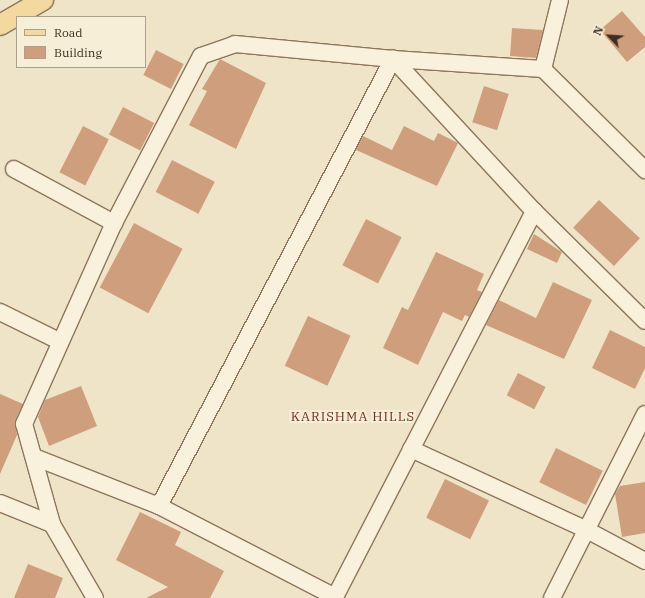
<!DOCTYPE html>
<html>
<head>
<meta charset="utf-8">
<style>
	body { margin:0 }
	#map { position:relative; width:645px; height:598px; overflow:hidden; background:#f0e4c8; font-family:"IBM Plex Serif",serif }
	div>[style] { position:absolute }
	.building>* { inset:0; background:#cf9f7d; transform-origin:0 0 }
	.roads { filter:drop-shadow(1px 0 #8d765c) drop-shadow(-1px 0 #8d765c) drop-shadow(0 1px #8d765c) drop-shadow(0 -1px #8d765c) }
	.minor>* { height:16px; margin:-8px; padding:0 8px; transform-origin:8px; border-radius:8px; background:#faf1dc }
	.major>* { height:20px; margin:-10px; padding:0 10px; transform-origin:10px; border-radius:10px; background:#f3d9a0 }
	span { translate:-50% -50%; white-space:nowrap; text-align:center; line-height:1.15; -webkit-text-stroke:4px #f7eed8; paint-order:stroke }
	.neighbourhood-label { font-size:13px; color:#6b2e1e; letter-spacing:1px }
	.legend { position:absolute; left:16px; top:16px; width:130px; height:52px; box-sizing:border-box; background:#f7eed8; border:1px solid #ada18e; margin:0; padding:5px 7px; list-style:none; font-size:12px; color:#3d2e20 }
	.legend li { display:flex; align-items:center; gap:8px; height:20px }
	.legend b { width:20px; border:1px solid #ada18e }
	.north { position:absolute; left:589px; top:16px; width:40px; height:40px; -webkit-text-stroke:3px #f7eed8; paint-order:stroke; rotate:295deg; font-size:11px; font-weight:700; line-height:16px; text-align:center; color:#3d2e20 }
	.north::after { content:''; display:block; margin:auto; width:14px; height:18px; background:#3d2e20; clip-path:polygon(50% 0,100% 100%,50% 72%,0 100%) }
</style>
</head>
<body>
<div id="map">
	<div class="building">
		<div style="clip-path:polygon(622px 11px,645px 37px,645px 47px,627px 62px,600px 30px)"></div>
		<div style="clip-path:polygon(512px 28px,543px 30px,536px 58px,510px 56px)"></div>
		<div style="left:156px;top:50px;width:31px;height:28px;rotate:27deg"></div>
		<div style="clip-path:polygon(220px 59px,266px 83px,236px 149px,189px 125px,207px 91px,202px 89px)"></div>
		<div style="left:484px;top:86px;width:26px;height:38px;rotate:18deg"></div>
		<div style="left:123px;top:107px;width:35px;height:31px;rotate:27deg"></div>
		<div style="left:83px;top:126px;width:29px;height:52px;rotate:27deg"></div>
		<div style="clip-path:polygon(404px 126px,434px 141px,438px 133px,458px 143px,437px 186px,356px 150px,363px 136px,392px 150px)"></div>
		<div style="left:172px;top:160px;width:48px;height:36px;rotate:27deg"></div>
		<div style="left:599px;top:200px;width:56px;height:38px;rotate:43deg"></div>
		<div style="left:366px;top:219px;width:40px;height:52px;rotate:27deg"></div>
		<div style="left:134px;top:223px;width:55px;height:73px;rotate:28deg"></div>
		<div style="clip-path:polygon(534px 234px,562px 252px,557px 263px,527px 249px)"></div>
		<div style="clip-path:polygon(436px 252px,484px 274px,477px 290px,482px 292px,469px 317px,465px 315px,462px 321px,443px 312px,418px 365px,383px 348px,402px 307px,408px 310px)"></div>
		<div style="clip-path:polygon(553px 282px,592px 300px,564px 359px,486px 325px,499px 300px,536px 318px)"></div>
		<div style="left:308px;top:316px;width:47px;height:55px;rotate:25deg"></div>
		<div style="clip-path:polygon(610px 330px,645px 347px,645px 368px,635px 389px,592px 368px)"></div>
		<div style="left:518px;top:373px;width:31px;height:25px;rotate:27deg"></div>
		<div style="clip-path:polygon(81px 386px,97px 426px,49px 446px,38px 417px,45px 400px)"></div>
		<div style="clip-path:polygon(0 394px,23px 404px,15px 421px,17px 435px,0 474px)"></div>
		<div style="left:556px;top:448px;width:52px;height:38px;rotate:26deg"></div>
		<div style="left:445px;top:479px;width:49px;height:43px;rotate:26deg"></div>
		<div style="clip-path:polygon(645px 482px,645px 533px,622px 537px,615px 494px,620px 486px)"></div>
		<div style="clip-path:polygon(140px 512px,181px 532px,175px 545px,224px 571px,210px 598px,146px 598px,168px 587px,116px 560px)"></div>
		<div style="clip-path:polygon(28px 564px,63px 578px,55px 598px,14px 598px)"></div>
	</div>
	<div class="roads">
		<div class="minor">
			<div style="left:543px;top:69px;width:144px;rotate:44.7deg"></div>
			<div style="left:14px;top:169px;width:114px;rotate:28.4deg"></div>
			<div style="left:0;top:312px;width:66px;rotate:26.2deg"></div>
			<div style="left:411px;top:449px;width:192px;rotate:24.7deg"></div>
			<div style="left:585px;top:529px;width:68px;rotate:28.1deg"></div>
			<div style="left:34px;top:457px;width:134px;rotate:21.4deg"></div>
			<div style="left:159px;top:506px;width:198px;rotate:27.3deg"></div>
			<div style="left:335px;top:597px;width:434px;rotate:-62.7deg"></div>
			<div style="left:0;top:503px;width:56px;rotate:22deg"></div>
			<div style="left:159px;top:506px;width:505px;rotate:-62.37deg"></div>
			<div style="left:393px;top:59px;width:150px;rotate:3.8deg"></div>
			<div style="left:543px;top:69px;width:71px;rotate:-76.2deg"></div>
			<div style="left:95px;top:598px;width:86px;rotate:-120.2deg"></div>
			<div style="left:52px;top:524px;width:104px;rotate:-105.6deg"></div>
			<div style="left:24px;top:424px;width:220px;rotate:-65.9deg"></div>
			<div style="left:114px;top:223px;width:188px;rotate:-62.5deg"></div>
			<div style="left:201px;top:56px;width:36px;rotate:-19deg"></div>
			<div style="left:235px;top:44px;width:159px;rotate:5.4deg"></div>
			<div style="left:393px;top:59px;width:207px;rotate:47.2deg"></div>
			<div style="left:534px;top:211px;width:156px;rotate:44.7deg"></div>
			<div style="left:552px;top:598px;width:206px;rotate:-63.2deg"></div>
		</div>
		<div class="major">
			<div style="left:0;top:25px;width:50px;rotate:-30.2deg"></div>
		</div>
	</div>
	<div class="neighbourhood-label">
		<span style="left:353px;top:417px">KARISHMA HILLS</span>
	</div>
	<ul class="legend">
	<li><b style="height:5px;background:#f3d9a0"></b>Road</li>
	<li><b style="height:11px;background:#cf9f7d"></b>Building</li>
	</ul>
	<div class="north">N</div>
</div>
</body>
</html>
